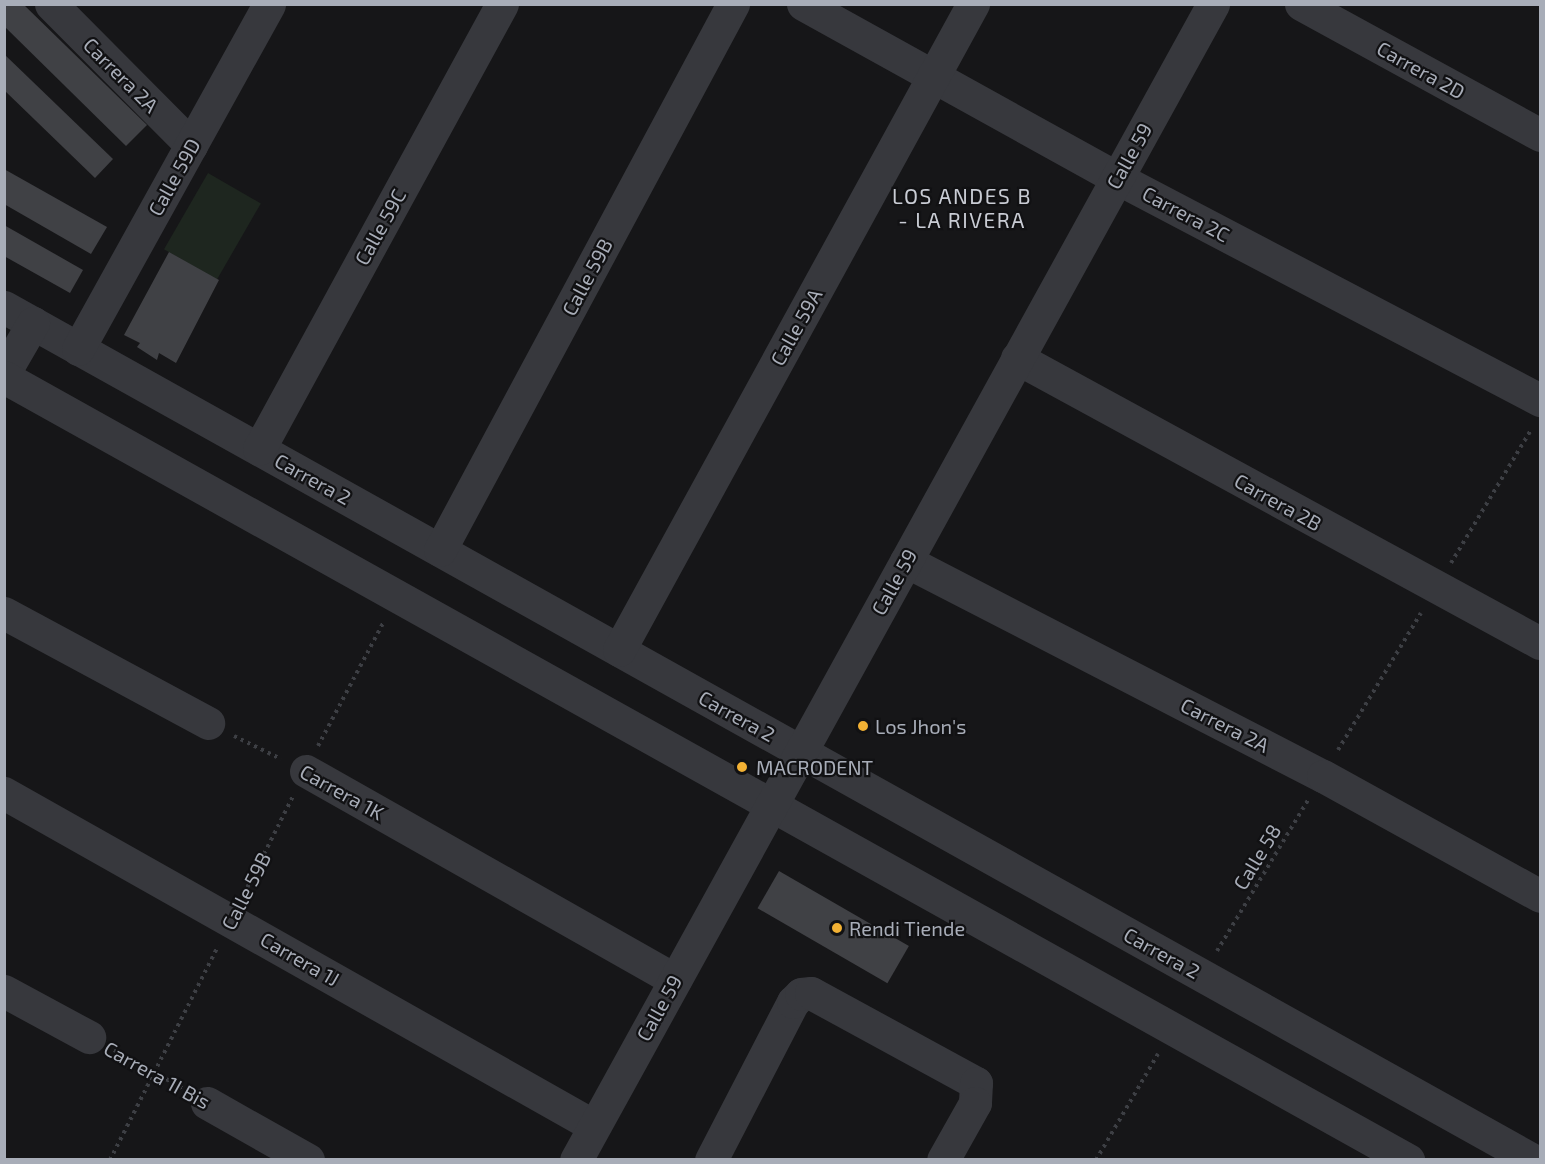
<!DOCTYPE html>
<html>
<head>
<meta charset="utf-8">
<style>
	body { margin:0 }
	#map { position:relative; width:1545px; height:1164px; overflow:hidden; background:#161618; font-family:"Exo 2",sans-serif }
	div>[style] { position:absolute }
	.green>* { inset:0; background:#1e261f; transform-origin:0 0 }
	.building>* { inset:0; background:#404145; transform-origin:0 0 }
	.path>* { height:4px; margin-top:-2px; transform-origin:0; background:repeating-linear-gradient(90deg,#3d3f44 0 3px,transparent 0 7.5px) }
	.minor>* { height:33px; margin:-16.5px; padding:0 16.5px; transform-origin:16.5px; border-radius:16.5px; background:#37383d }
	.dots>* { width:16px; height:16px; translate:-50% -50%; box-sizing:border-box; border:3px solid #111113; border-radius:50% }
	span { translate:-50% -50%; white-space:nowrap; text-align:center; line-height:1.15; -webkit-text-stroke:4.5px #111113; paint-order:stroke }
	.street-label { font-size:20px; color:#a8adb8 }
	.poi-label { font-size:20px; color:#a8adb8 }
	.left { translate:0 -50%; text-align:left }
	.neighbourhood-label { font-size:21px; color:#c9ccd4; letter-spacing:1.5px }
	.frame { position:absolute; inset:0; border:6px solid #a8adb8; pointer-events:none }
</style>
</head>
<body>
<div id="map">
	<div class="green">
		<div style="left:208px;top:173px;width:61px;height:88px;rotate:30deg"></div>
	</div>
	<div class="building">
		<div style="clip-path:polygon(5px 4px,23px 4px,147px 125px,126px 146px,5px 27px)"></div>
		<div style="clip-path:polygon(4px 54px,113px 159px,95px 178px,4px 90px)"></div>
		<div style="clip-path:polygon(4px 169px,107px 227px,91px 254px,4px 204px)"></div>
		<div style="clip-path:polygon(4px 225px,83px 270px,70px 293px,4px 256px)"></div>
		<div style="clip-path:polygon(169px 252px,219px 280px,176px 363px,159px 353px,157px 360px,137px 347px,140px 343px,124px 335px)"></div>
		<div style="left:779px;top:871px;width:150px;height:43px;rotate:30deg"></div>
	</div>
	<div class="path">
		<div style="left:1451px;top:563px;width:157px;rotate:-59deg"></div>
		<div style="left:234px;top:736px;width:52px;rotate:26.1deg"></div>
		<div style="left:318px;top:746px;width:139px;rotate:-62.1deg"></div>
		<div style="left:1338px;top:750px;width:160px;rotate:-58.8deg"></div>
		<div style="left:244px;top:894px;width:110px;rotate:-63.4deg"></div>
		<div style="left:1217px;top:951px;width:176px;rotate:-58.9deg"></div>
		<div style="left:114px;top:1050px;width:80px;rotate:29.1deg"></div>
		<div style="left:110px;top:1160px;width:240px;rotate:-63.2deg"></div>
		<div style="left:1096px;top:1160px;width:123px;rotate:-59.7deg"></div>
	</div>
	<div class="minor">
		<div style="left:51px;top:4px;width:199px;rotate:45.2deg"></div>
		<div style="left:803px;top:4px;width:359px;rotate:29deg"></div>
		<div style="left:1117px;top:178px;width:478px;rotate:27.7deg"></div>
		<div style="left:1301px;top:4px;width:273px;rotate:28.7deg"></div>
		<div style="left:4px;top:307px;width:1751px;rotate:29.16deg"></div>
		<div style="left:78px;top:349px;width:394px;rotate:-61deg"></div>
		<div style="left:1017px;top:358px;width:596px;rotate:28.59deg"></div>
		<div style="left:4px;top:373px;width:58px;rotate:-59.9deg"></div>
		<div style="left:4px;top:377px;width:1608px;rotate:29.15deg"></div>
		<div style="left:259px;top:449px;width:507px;rotate:-61.36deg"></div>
		<div style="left:440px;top:550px;width:620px;rotate:-61.78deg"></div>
		<div style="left:906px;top:561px;width:469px;rotate:27.3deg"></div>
		<div style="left:1323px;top:776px;width:248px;rotate:28.9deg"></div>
		<div style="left:4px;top:613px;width:232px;rotate:28.3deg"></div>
		<div style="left:619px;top:650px;width:737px;rotate:-61.28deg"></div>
		<div style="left:306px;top:771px;width:424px;rotate:29.5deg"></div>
		<div style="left:4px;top:793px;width:677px;rotate:29.44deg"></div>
		<div style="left:4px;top:991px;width:97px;rotate:28.4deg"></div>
		<div style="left:207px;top:1103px;width:116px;rotate:29.4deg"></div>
		<div style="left:576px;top:1160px;width:1320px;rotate:-61.14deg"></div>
		<div style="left:711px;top:1160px;width:178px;rotate:-62.6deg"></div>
		<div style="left:793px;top:1002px;width:11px;rotate:-45deg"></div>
		<div style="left:801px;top:994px;width:10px;rotate:-6deg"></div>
		<div style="left:811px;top:993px;width:188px;rotate:28.6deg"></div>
		<div style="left:976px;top:1083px;width:20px;rotate:93deg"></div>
		<div style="left:975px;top:1103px;width:65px;rotate:119.3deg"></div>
	</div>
	<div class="dots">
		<div style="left:863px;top:726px;background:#f2b134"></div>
		<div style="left:742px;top:767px;background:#f2b134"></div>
		<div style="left:837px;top:928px;background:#f2b134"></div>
	</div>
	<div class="street-label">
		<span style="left:1421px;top:70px;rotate:29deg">Carrera 2D</span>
		<span style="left:121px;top:75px;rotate:45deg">Carrera 2A</span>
		<span style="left:1129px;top:156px;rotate:-61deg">Calle 59</span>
		<span style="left:174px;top:177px;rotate:-61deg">Calle 59D</span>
		<span style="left:1186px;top:214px;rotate:28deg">Carrera 2C</span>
		<span style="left:380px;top:227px;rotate:-61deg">Calle 59C</span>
		<span style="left:587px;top:277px;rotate:-62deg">Calle 59B</span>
		<span style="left:796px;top:327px;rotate:-61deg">Calle 59A</span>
		<span style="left:313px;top:479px;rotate:29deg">Carrera 2</span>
		<span style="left:1278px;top:502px;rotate:29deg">Carrera 2B</span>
		<span style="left:894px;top:582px;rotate:-61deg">Calle 59</span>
		<span style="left:737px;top:716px;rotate:29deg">Carrera 2</span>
		<span style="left:1225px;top:725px;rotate:27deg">Carrera 2A</span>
		<span style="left:342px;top:792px;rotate:29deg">Carrera 1K</span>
		<span style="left:1257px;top:857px;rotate:-59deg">Calle 58</span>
		<span style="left:246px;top:891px;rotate:-63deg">Calle 59B</span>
		<span style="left:1162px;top:953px;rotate:29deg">Carrera 2</span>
		<span style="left:300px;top:959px;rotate:30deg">Carrera 1J</span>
		<span style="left:659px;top:1008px;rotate:-61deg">Calle 59</span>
		<span style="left:157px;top:1075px;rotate:29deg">Carrera 1I Bis</span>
	</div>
	<div class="poi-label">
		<span class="left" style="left:875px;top:726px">Los Jhon's</span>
		<span class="left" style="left:756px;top:767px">MACRODENT</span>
		<span class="left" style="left:849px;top:928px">Rendi Tiende</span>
	</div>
	<div class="neighbourhood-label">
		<span style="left:962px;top:208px">LOS ANDES B<br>- LA RIVERA</span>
	</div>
	<div class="frame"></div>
</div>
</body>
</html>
